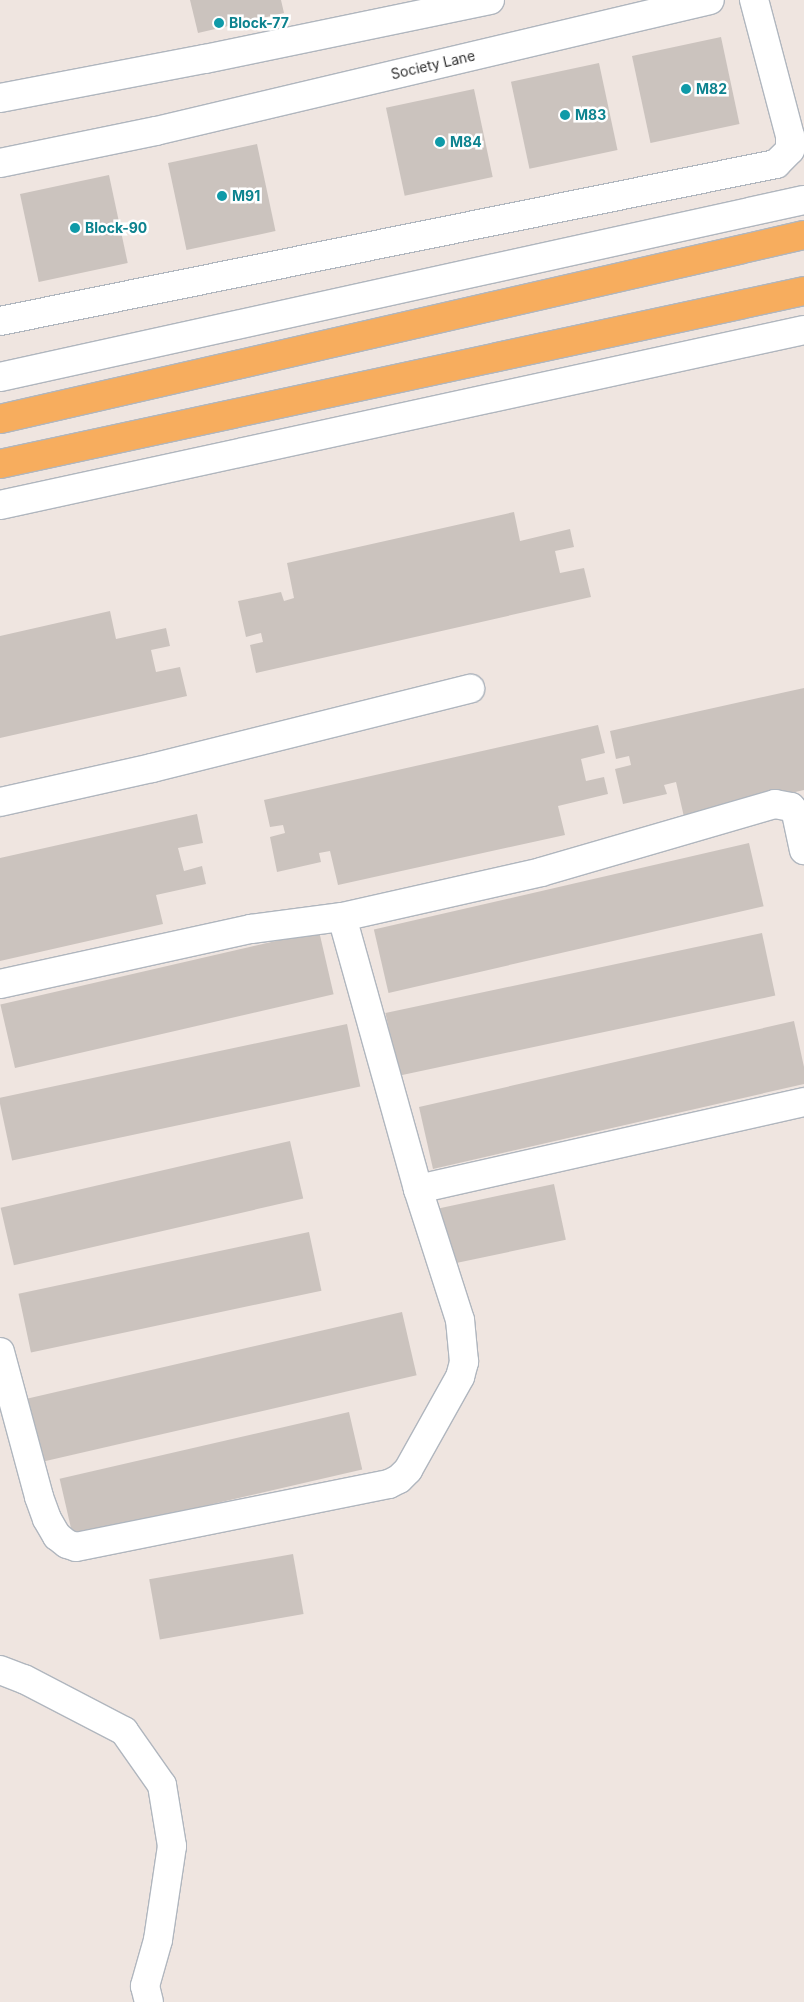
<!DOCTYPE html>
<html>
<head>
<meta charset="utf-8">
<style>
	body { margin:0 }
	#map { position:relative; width:804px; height:2002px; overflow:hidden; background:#efe5e0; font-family:Inter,sans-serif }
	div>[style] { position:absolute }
	.building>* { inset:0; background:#cbc3be; transform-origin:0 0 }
	.roads { filter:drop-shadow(1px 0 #b0b6be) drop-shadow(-1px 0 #b0b6be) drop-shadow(0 1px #b0b6be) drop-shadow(0 -1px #b0b6be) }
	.minor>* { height:28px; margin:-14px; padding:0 14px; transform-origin:14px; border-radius:14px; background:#fff }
	.major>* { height:28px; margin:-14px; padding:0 14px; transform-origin:14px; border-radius:14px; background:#f7ad5e }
	.dots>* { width:14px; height:14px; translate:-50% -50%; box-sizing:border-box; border:2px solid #fff; border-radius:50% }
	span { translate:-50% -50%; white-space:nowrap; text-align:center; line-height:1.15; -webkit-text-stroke:5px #fff; paint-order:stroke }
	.culture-label { font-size:14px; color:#0d838f; font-weight:700 }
	.left { translate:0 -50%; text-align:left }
	.street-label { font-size:14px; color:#2e2e2e }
</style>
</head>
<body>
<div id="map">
	<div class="building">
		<div style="clip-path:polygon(190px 0,281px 0,284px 13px,198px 33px)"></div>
		<div style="left:721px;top:37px;width:89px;height:91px;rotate:78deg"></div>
		<div style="left:599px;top:63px;width:89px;height:90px;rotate:78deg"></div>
		<div style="left:474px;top:89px;width:90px;height:90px;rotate:78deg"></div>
		<div style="left:257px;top:144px;width:89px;height:91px;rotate:78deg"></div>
		<div style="left:109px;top:175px;width:90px;height:91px;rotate:78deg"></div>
		<div style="clip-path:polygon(514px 512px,520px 541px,570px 529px,574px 547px,555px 551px,560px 573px,584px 568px,591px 597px,256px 673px,250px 645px,263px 642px,261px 633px,246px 637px,238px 601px,281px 592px,284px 601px,294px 598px,287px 563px)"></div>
		<div style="clip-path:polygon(110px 611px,116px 639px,166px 628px,170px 646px,151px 650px,156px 672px,180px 667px,187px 696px,0 738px,0 636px)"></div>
		<div style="clip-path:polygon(804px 688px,804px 790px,684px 817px,676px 782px,664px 785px,667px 794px,623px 804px,615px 769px,631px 765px,629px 756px,616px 759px,610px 731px)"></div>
		<div style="clip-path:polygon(598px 725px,605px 753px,581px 759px,586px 781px,604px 777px,608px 794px,558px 806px,565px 835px,338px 885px,330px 851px,319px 853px,321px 862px,277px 872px,270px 837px,285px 833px,283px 825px,270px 827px,264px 800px)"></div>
		<div style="clip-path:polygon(197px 814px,203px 843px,178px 848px,184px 871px,202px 866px,206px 884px,156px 895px,163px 924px,0 961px,0 858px)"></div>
		<div style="left:749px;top:843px;width:65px;height:385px;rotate:77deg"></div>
		<div style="left:319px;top:931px;width:65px;height:327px;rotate:77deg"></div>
		<div style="left:762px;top:933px;width:64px;height:385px;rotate:78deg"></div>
		<div style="clip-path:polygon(794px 1021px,804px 1067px,804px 1084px,433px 1169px,419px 1107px)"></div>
		<div style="left:347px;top:1024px;width:64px;height:356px;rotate:78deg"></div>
		<div style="left:290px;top:1141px;width:59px;height:297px;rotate:77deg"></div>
		<div style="left:554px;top:1184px;width:57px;height:117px;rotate:78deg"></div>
		<div style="left:309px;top:1232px;width:60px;height:297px;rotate:78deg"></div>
		<div style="left:402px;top:1312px;width:65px;height:384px;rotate:77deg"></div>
		<div style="left:349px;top:1412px;width:59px;height:297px;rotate:77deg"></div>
		<div style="left:293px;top:1554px;width:61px;height:146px;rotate:80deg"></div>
	</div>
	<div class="roads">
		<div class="minor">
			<div style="left:0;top:98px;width:209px;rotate:-10.8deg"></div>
			<div style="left:205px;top:59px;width:291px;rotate:-11.7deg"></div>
			<div style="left:0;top:163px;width:159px;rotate:-11.6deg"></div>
			<div style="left:156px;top:131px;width:569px;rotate:-13.3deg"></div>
			<div style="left:0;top:321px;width:792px;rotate:-11.44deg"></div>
			<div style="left:776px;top:164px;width:20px;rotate:-45deg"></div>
			<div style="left:790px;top:150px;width:14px;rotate:-90deg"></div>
			<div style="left:790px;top:136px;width:141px;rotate:-104.8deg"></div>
			<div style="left:0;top:377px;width:823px;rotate:-12.42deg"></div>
			<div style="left:0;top:505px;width:823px;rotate:-12.28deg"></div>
			<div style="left:0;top:802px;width:156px;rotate:-12.6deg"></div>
			<div style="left:152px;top:768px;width:328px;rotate:-14deg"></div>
			<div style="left:0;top:984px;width:257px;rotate:-12.4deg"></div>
			<div style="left:251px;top:929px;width:92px;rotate:-7.5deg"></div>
			<div style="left:342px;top:917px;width:204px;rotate:-12.7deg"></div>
			<div style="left:541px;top:872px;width:244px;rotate:-16.2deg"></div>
			<div style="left:775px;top:804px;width:16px;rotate:11deg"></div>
			<div style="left:791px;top:807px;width:8px;rotate:50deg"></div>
			<div style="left:796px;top:813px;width:38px;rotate:78deg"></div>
			<div style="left:418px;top:1189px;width:396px;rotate:-12.7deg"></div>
			<div style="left:0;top:1352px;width:150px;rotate:74.9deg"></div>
			<div style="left:39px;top:1497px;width:23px;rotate:70deg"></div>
			<div style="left:47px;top:1519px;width:20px;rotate:60deg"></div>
			<div style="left:57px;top:1536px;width:13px;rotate:39deg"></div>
			<div style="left:67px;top:1544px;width:9px;rotate:18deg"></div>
			<div style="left:76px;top:1547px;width:319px;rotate:-11.4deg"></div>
			<div style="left:389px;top:1484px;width:11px;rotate:-27deg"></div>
			<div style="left:399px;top:1479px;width:13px;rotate:-45deg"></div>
			<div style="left:408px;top:1470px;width:107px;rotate:-60.8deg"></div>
			<div style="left:460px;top:1377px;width:16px;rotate:-75deg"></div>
			<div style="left:464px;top:1362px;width:42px;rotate:-95.4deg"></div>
			<div style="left:460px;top:1320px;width:138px;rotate:-107.8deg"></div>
			<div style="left:418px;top:1189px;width:282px;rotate:-105.6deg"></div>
			<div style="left:0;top:1670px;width:26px;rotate:21deg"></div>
			<div style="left:24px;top:1679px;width:113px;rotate:27.5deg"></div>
			<div style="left:124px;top:1731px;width:66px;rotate:54.9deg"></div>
			<div style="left:162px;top:1785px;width:62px;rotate:80.7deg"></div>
			<div style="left:172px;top:1846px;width:95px;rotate:98.5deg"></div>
			<div style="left:158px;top:1940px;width:48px;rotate:105.8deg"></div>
			<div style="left:145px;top:1986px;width:16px;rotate:76deg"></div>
		</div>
		<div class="major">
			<div style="left:0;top:419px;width:825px;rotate:-12.89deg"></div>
			<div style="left:0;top:464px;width:822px;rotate:-12.14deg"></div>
		</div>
	</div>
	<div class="dots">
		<div style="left:219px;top:23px;background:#0f9aa8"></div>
		<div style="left:686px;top:89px;background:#0f9aa8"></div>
		<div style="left:565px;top:115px;background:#0f9aa8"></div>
		<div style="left:440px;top:142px;background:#0f9aa8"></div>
		<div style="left:222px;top:196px;background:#0f9aa8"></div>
		<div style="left:75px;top:228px;background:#0f9aa8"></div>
	</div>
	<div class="culture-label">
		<span class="left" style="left:229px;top:23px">Block-77</span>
		<span class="left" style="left:696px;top:89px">M82</span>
		<span class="left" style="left:575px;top:115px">M83</span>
		<span class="left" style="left:450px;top:142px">M84</span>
		<span class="left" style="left:232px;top:196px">M91</span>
		<span class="left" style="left:85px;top:228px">Block-90</span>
	</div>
	<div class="street-label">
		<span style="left:433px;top:65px;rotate:-13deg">Society Lane</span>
	</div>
</div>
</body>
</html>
